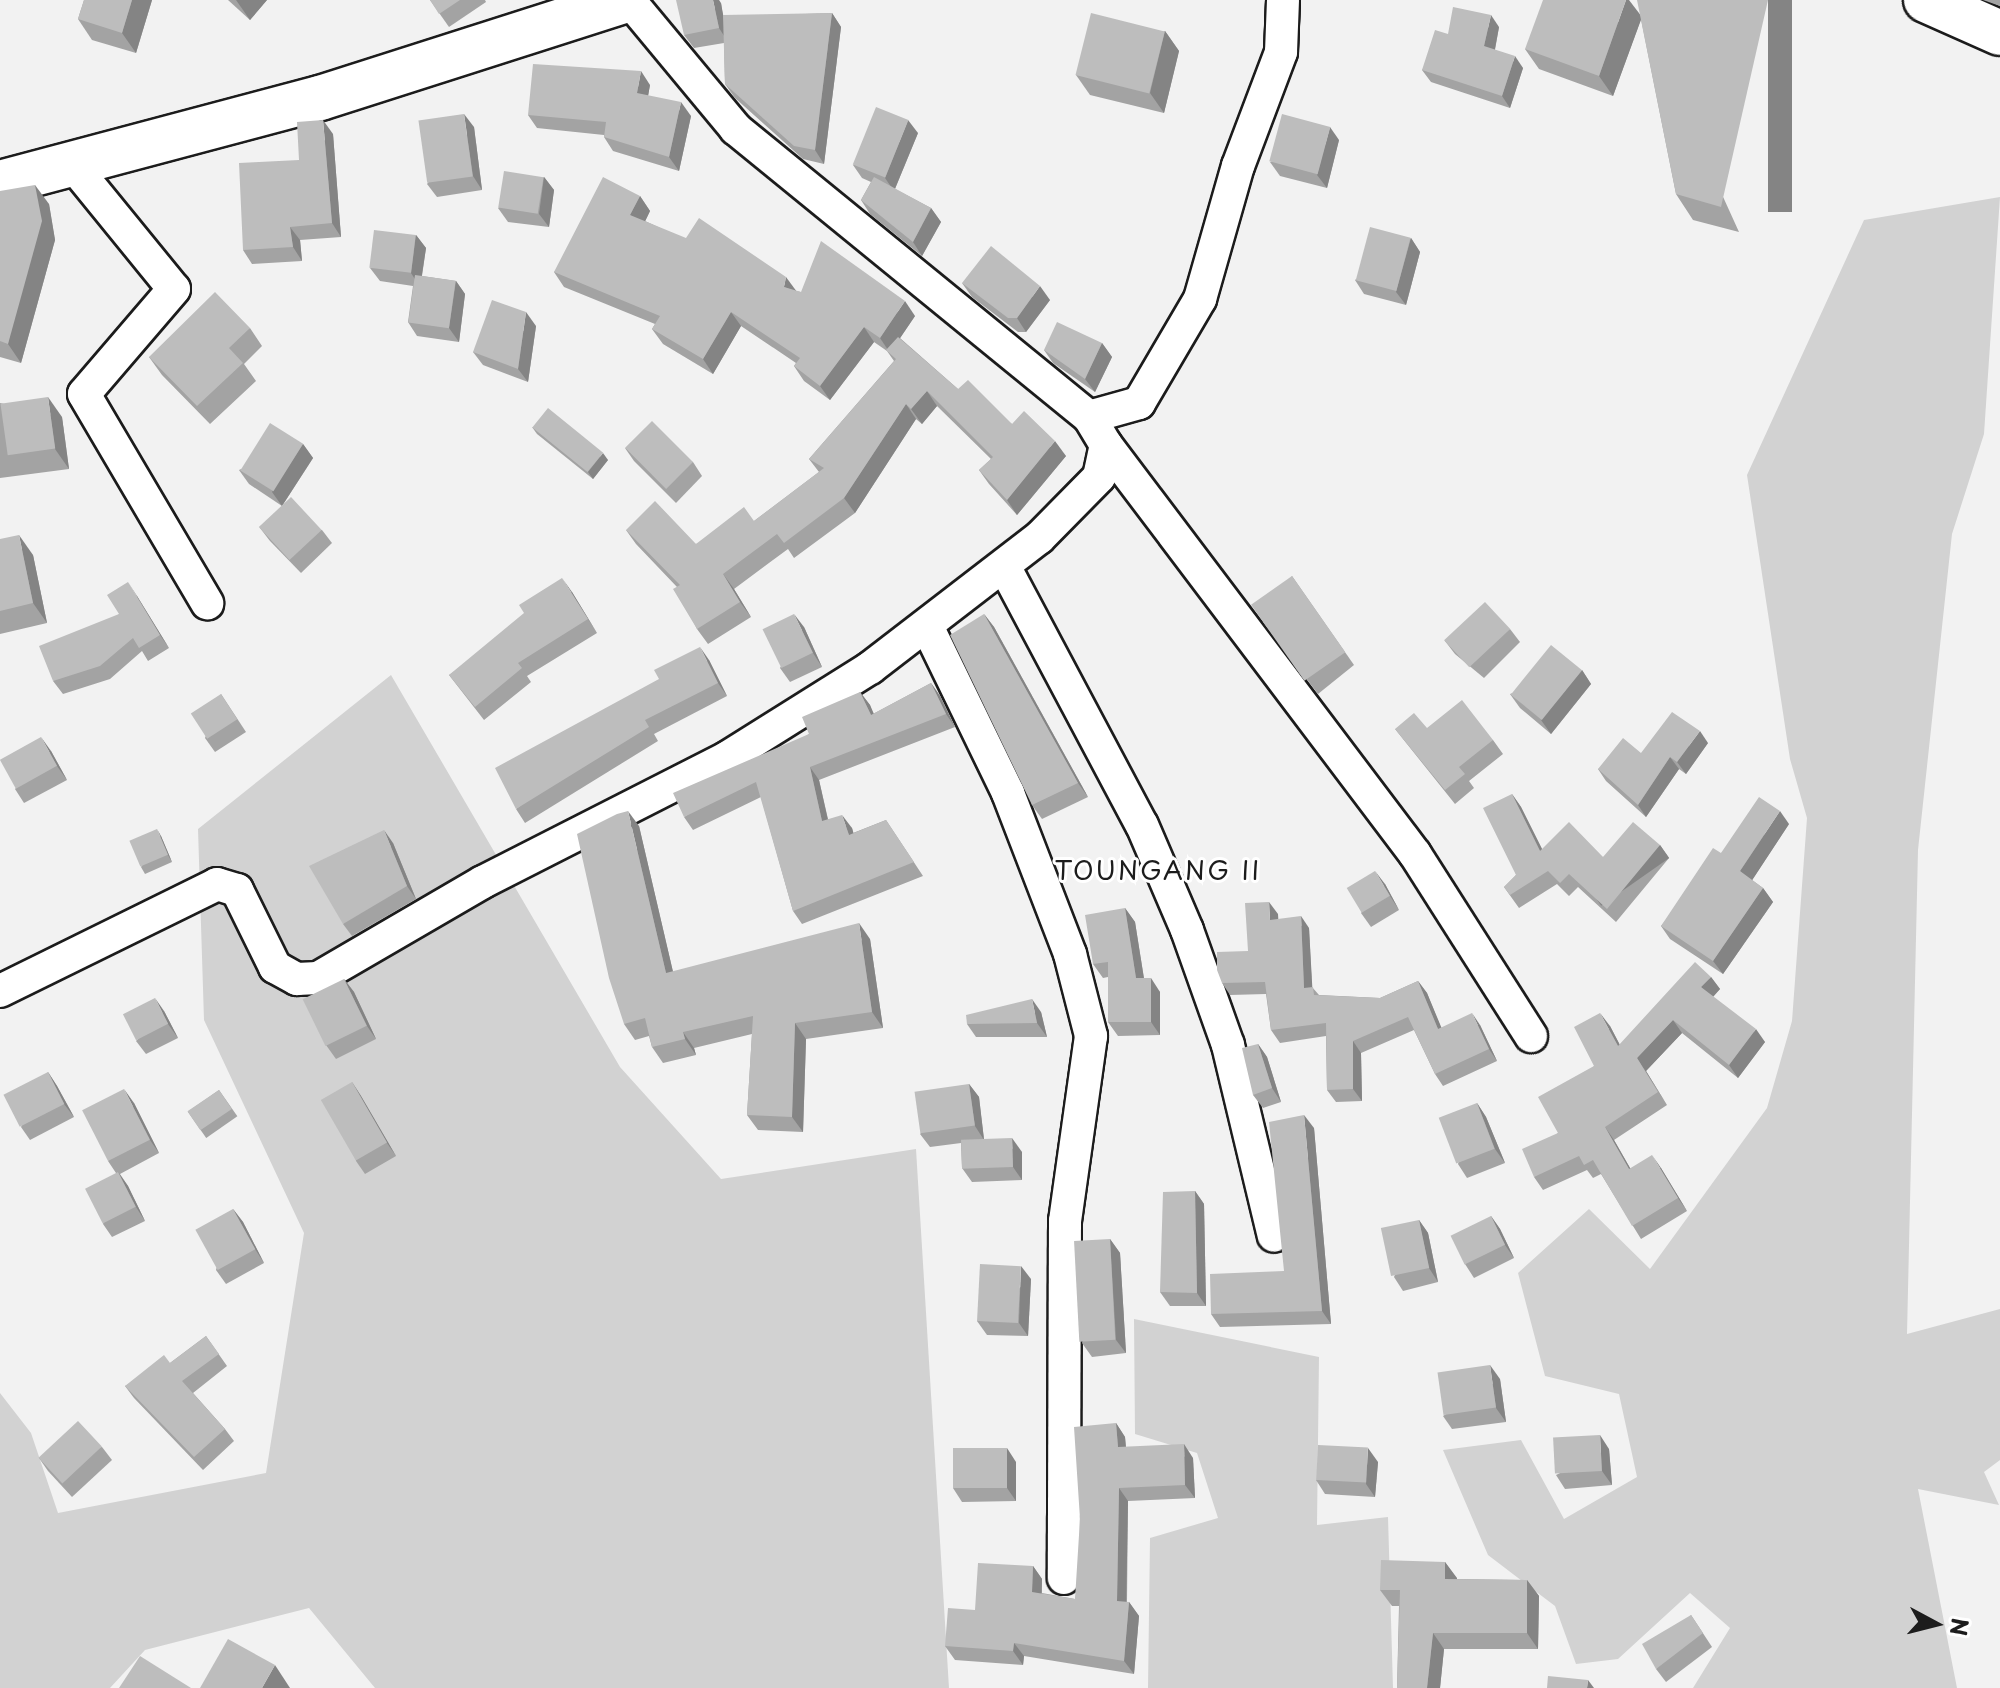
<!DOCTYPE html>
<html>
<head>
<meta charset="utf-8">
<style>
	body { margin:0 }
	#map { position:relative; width:2000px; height:1688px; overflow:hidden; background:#f2f2f2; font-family:"Playpen Sans",sans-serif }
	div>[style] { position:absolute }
	.green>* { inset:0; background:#d2d2d2 }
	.roads { filter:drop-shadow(2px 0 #1c1c1c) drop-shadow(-2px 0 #1c1c1c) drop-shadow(0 2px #1c1c1c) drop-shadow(0 -2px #1c1c1c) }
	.street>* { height:32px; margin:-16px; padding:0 16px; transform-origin:16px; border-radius:16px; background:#fff }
	.secondary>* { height:44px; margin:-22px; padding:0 22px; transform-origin:22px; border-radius:22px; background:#fff }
	.wall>* { inset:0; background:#a3a3a3; transform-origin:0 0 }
	.shaded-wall>* { inset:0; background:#848484; transform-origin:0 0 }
	.building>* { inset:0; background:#bdbdbd; transform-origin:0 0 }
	span { translate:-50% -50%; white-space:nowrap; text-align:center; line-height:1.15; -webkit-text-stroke:6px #fff; paint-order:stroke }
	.quarter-label { font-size:26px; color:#1c1c1c; letter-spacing:2px }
	.north { position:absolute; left:1896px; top:1584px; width:80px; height:80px; -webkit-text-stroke:6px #fff; paint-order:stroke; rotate:97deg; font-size:22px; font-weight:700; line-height:32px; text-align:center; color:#1c1c1c }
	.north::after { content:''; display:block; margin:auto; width:28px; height:36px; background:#1c1c1c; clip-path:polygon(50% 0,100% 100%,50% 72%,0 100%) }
</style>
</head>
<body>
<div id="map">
	<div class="green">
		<div style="clip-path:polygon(2000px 197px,1984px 434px,1952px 534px,1918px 850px,1907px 1334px,2000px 1309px,2000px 1460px,1984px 1472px,1999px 1505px,1918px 1489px,1957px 1688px,1693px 1688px,1730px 1628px,1690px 1593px,1618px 1659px,1576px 1664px,1555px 1606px,1488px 1555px,1443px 1450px,1521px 1440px,1564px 1519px,1637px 1477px,1619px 1394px,1545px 1376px,1518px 1273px,1589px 1209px,1650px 1269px,1767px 1108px,1792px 1021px,1807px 818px,1790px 759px,1747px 475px,1864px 220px)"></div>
		<div style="clip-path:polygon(391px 675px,620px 1067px,721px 1179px,916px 1149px,949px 1688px,375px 1688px,309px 1608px,145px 1650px,110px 1688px,0 1688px,0 1393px,31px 1433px,58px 1513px,266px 1473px,304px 1233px,204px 1020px,198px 829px)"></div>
		<div style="clip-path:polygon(1134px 1319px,1319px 1357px,1317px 1525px,1388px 1517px,1393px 1688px,1148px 1688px,1150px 1538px,1218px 1518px,1197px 1453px,1135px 1434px)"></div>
	</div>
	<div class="roads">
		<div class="street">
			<div style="left:72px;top:164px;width:161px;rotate:50.8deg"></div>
			<div style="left:174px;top:289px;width:138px;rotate:130.6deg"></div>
			<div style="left:84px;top:394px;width:243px;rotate:59.5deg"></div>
			<div style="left:1089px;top:417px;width:52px;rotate:-15.6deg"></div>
			<div style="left:1139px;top:403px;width:121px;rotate:-59.6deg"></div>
			<div style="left:1200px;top:299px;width:138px;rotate:-74.1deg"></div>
			<div style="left:1238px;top:166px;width:122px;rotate:-69.3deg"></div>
			<div style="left:1281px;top:52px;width:52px;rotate:-87.8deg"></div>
			<div style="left:1106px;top:445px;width:513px;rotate:52.93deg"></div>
			<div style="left:1415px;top:854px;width:216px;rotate:57.5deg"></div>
			<div style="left:1004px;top:566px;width:293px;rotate:62deg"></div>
			<div style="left:1142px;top:825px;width:114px;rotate:66.8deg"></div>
			<div style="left:1187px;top:930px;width:122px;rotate:70.4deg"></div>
			<div style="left:1228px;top:1045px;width:196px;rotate:76.5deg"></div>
			<div style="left:927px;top:626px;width:186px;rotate:64.1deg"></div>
			<div style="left:1008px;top:793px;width:173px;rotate:68.9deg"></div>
			<div style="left:1070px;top:954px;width:85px;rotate:75.6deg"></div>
			<div style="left:1091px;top:1036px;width:187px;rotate:98deg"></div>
			<div style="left:1065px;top:1221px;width:357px;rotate:90.2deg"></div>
			<div style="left:0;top:991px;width:242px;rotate:-26.2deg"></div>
			<div style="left:217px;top:884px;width:21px;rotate:17deg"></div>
			<div style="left:237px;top:890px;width:86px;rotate:63.7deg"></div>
			<div style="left:275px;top:967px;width:25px;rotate:29deg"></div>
			<div style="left:297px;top:979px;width:21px;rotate:-3deg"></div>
			<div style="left:318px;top:978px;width:191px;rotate:-30.2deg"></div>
			<div style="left:483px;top:882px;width:275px;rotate:-27deg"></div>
			<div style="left:728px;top:757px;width:168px;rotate:-32.1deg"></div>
			<div style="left:870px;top:668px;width:213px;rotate:-37.6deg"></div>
			<div style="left:1039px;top:538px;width:86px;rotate:-45.5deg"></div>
			<div style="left:1099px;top:477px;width:33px;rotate:-78deg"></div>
			<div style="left:1106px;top:445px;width:33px;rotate:-121deg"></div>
			<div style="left:1089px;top:417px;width:456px;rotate:-140.8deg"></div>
			<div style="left:736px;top:129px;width:168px;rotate:-129.7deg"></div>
		</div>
		<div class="secondary">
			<div style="left:1926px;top:0;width:81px;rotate:24deg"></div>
			<div style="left:0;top:183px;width:331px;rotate:-14.9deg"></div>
			<div style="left:320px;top:98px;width:322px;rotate:-17.7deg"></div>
		</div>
	</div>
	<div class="wall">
		<div style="clip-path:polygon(84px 0,152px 0,136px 53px,92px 40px,78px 19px)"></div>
		<div style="clip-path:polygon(228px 0,267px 0,250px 20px)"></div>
		<div style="clip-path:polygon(430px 0,485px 0,486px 2px,449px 27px)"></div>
		<div style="clip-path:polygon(1983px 0,2000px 0,2000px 6px)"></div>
		<div style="clip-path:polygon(721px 3px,723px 17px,832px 13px,841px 27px,824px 164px,803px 159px,735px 98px,725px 84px,724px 43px,694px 48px,684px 35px)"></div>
		<div style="clip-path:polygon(1641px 16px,1739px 232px,1693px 220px,1676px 194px,1641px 19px,1613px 96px,1539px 69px,1525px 49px)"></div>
		<div style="clip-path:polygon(1499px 27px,1495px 50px,1523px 68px,1510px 108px,1431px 82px,1422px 70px,1448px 34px)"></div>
		<div style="clip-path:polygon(1165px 31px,1179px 51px,1164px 113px,1090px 95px,1076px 75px)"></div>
		<div style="clip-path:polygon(650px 85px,648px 96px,691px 116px,679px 171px,613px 151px,604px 137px,604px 135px,537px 128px,528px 115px)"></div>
		<div style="clip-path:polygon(474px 127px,482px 190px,437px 197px,427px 184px)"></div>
		<div style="clip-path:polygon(918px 133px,895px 189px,931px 208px,941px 222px,922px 256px,870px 214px,861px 200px,871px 182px,862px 178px,853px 165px)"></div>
		<div style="clip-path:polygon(333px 134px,341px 237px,300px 240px,302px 261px,252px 264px,243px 250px,299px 160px)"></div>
		<div style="clip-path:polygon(1339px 140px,1327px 188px,1280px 176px,1270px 162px)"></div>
		<div style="clip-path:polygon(544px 177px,554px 190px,549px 227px,508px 222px,498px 208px)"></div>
		<div style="clip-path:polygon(0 191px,49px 204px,55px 240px,21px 363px,0 357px)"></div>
		<div style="clip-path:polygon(640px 196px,650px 211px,645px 221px,796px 291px,915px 316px,900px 338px,958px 389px,1012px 424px,1066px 456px,1017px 515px,989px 484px,979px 470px,991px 459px,937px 406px,922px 424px,916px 419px,855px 513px,794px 558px,788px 549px,734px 589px,751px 617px,708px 644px,697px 629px,677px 587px,636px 544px,626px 530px,696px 544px,754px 521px,819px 472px,809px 459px,894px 361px,887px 351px,874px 342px,830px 400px,804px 381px,794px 366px,796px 363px,741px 326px,713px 374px,663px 344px,652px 329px,655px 324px,564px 287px,554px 272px)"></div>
		<div style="clip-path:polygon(416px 235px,426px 248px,422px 276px,456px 281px,465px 294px,459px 342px,417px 336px,408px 322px,413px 286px,380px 281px,370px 268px)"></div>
		<div style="clip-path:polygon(1411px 238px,1420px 252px,1406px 305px,1364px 294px,1355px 280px)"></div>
		<div style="clip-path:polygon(962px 283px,1050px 300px,1026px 332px,1018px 332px,972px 297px)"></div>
		<div style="clip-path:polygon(536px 326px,528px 382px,483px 365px,473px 352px)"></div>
		<div style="clip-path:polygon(250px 328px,262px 346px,244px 364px,256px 381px,210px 424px,162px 375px,149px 357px)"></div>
		<div style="clip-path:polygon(1102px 343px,1112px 357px,1095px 392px,1053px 363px,1044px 350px)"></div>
		<div style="clip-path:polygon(0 403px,62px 417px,69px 469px,0 478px)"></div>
		<div style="clip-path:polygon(532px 427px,608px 460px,593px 479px,537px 434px)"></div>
		<div style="clip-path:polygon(303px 444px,313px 458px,282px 506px,249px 484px,239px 470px)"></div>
		<div style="clip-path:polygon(625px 448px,693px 462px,702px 476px,676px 503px,634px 461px)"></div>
		<div style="clip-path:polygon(260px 528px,322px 530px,332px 543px,301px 573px,270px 541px)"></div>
		<div style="clip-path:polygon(0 539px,33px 555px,47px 623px,0 634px)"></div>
		<div style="clip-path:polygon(1292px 576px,1354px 665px,1318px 694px,1263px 622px)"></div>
		<div style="clip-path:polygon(572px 592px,597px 633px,527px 676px,531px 682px,484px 720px,449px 675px)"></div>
		<div style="clip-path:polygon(137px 596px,169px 648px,148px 661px,142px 651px,110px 679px,63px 694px,53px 681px)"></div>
		<div style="clip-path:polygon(984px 614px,994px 627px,1088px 797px,1042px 819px,1032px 805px)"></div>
		<div style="clip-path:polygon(804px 627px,822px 667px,790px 682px,780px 668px)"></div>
		<div style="clip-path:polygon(1510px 629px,1520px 642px,1484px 678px,1455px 654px,1445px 641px)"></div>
		<div style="clip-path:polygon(709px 660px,727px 696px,654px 734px,658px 741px,525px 823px,516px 809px)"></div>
		<div style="clip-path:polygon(1582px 670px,1591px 684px,1551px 734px,1520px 708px,1510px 694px)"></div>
		<div style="clip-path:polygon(931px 683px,940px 696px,955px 727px,819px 780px,828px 819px,852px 828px,853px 833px,886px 820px,923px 876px,802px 924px,793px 911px,761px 797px,693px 830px,684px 817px,809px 734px,860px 692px,870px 705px,873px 714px)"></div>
		<div style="clip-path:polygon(221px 694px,246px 732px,215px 752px,205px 738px)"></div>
		<div style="clip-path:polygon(1395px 729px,1493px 740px,1503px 754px,1469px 781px,1474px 788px,1455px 804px)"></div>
		<div style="clip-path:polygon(1708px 743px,1686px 774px,1679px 769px,1646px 817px,1606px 781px,1598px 769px,1641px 753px)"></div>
		<div style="clip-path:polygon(51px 751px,67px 780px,24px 803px,15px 789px)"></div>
		<div style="clip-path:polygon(1512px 794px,1521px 807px,1542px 849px,1603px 857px,1660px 845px,1669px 858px,1616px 922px,1578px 887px,1569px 896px,1557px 884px,1519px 908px,1504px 887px,1516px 875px)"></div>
		<div style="clip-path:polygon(1789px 824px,1752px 880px,1763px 888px,1773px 902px,1723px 974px,1670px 939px,1661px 926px,1721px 853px)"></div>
		<div style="clip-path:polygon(639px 826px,673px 972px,870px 939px,883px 1028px,806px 1039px,803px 1132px,758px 1130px,747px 1115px,752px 1034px,694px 1048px,696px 1055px,663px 1063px,652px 1047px,649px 1036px,635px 1040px,624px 1024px)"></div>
		<div style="clip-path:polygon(161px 836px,172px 862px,145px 874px,141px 867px)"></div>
		<div style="clip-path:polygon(393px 843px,416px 899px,352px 936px,343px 924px)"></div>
		<div style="clip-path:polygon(1385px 884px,1399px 910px,1371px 927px,1361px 913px)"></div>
		<div style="clip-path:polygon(1125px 908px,1135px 922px,1144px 978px,1160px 992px,1160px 1035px,1118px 1036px,1108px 1022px,1108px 977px,1103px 978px,1093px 964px)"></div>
		<div style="clip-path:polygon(1278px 914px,1278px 919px,1309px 928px,1312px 987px,1319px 995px,1380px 998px,1418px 981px,1427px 993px,1441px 1028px,1480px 1025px,1497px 1061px,1443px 1086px,1435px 1074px,1414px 1030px,1361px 1053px,1362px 1101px,1336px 1102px,1327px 1090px,1326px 1036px,1280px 1043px,1271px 1030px,1266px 994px,1230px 995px,1222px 983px)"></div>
		<div style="clip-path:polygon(1711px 977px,1720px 989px,1713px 997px,1765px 1042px,1738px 1078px,1682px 1033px,1646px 1071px,1667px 1105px,1614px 1140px,1630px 1168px,1661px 1168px,1687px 1211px,1641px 1239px,1601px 1174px,1593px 1178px,1587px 1170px,1543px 1190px,1534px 1177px,1594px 1066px,1610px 1026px,1620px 1045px)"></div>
		<div style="clip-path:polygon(344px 979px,354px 992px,376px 1039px,336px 1059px,326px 1045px)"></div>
		<div style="clip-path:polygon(164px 1011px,178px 1038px,146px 1054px,136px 1041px)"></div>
		<div style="clip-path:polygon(1041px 1012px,1047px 1037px,976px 1037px,967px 1024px)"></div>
		<div style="clip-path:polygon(1258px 1044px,1267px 1057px,1281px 1102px,1263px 1108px,1253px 1095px)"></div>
		<div style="clip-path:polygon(48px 1072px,57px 1086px,74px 1117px,30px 1140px,21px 1127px)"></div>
		<div style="clip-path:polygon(352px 1082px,361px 1096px,396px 1156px,365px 1174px,356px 1161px)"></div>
		<div style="clip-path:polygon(969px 1084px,979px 1097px,984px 1139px,1022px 1152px,1022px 1180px,972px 1182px,962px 1168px,961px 1143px,930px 1147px,920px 1134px)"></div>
		<div style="left:219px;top:1090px;width:32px;height:38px;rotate:55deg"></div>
		<div style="clip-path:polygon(134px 1103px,159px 1153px,120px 1174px,128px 1186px,145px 1221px,112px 1237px,103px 1224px,116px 1173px,108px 1161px)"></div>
		<div style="clip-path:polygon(1477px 1103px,1486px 1117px,1505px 1163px,1467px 1178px,1458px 1164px)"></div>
		<div style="clip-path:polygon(1314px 1128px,1331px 1324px,1220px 1327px,1211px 1314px,1284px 1271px)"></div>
		<div style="clip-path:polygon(1195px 1191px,1204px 1204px,1206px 1306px,1170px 1306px,1160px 1292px)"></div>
		<div style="clip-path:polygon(233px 1209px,243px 1222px,264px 1263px,226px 1284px,216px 1270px)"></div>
		<div style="clip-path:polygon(1491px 1216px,1500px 1229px,1514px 1258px,1474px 1278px,1465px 1264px)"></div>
		<div style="clip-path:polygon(1419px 1220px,1428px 1233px,1438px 1282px,1403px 1291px,1394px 1277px)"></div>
		<div style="clip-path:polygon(1110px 1239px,1120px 1253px,1126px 1353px,1092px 1357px,1082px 1343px)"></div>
		<div style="clip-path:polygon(1031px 1279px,1028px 1336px,987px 1335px,977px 1321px)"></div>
		<div style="clip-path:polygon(206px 1336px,227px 1366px,193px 1393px,225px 1429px,234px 1441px,203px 1470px,134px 1398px,125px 1386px,170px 1363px)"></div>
		<div style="clip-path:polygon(1500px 1379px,1506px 1422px,1452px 1429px,1443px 1416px)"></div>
		<div style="clip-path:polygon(1116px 1423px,1125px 1437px,1126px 1447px,1193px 1458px,1195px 1498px,1128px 1501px,1127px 1602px,1129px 1602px,1139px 1616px,1134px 1674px,1024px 1656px,1023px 1665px,955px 1660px,945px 1646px,975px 1610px,1033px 1566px,1042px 1579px,1042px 1593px,1075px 1599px)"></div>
		<div style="clip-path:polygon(102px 1447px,112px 1460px,72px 1497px,48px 1471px,39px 1458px)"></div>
		<div style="clip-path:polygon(1609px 1449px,1612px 1485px,1565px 1489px,1556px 1475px)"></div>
		<div style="clip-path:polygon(1016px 1462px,1016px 1501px,962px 1502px,953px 1488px)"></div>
		<div style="clip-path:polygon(1378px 1462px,1375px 1497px,1325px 1494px,1316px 1480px)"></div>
		<div style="clip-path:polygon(1445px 1562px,1457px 1579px,1527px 1580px,1539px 1596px,1538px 1649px,1444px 1649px,1440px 1688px,1397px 1688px,1399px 1606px,1392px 1606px,1380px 1590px)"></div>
		<div style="clip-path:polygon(1691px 1615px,1712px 1647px,1666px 1682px,1656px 1669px)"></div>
	</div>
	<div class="shaded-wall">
		<div style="clip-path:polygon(132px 0,152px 0,136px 53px,122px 33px)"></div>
		<div style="clip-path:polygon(236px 0,267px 0,250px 20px)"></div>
		<div style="clip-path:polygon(713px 0,719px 0,721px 3px,728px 42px,719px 28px)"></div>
		<div style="clip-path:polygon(1626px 0,1629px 0,1642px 17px,1613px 96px,1599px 76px)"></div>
		<div style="left:1768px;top:0;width:24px;height:212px"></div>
		<div style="clip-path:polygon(832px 13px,841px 27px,824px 164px,815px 150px)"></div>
		<div style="clip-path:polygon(1491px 15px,1499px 27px,1493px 59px,1484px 46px)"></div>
		<div style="clip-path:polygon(1165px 31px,1179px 51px,1164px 113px,1150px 93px)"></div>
		<div style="clip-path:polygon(1515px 56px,1523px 68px,1510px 108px,1502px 96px)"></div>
		<div style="clip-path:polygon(641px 71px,650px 85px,646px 107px,637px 93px)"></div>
		<div style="clip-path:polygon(681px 102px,691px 116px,679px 171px,669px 157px)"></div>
		<div style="clip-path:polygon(464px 114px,474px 127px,482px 190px,473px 176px)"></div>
		<div style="clip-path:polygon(323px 120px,333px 134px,341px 237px,332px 223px)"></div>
		<div style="clip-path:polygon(908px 120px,918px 133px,894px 191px,885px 178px)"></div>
		<div style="clip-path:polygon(1330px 127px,1339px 140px,1327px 188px,1317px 175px)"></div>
		<div style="clip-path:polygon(544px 177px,554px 190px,549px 227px,539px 214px)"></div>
		<div style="clip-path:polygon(35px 185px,49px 204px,55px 240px,21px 363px,8px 344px)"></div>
		<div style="clip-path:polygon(640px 196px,650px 211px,641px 230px,630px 215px)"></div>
		<div style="clip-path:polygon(931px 208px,941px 222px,922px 256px,913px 242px)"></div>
		<div style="clip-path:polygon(290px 227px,300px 240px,302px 261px,293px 247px)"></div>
		<div style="clip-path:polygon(416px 235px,426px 248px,420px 287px,411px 273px)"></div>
		<div style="clip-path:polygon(1411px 238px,1420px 252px,1406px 305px,1396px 292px)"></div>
		<div style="clip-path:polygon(786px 277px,797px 292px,784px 287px)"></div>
		<div style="clip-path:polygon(456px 281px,465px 294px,459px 342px,449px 328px)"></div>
		<div style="clip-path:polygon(1040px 286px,1050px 300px,1026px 332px,1017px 318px)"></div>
		<div style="clip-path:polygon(905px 301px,915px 316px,890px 353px,880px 338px)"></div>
		<div style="clip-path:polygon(526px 312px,536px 326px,528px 382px,518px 369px)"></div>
		<div style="clip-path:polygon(731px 312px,741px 326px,713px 374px,703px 359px)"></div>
		<div style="clip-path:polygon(864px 327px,874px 342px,830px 400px,820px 386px)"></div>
		<div style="clip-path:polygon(1102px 343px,1112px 357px,1095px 392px,1085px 379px)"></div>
		<div style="clip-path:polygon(927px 391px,937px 406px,922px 424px,911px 409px)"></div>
		<div style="clip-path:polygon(48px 397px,62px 417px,69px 469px,55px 449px)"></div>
		<div style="clip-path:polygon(906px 404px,916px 419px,855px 513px,844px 498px)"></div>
		<div style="clip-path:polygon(1055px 441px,1066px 456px,1017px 515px,1007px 500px)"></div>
		<div style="clip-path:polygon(303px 444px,313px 458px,282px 506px,272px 492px)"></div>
		<div style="clip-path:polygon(603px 453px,608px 460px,593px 479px,588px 472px)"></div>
		<div style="clip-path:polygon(19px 535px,33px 555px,47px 623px,33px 603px)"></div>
		<div style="clip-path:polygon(723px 574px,734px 589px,751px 617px,740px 602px)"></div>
		<div style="clip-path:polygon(562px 578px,572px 592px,597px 633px,588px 619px)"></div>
		<div style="clip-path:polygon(128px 582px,137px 596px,169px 648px,160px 635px)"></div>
		<div style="clip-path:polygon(794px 614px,804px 627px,822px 667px,813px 653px)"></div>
		<div style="clip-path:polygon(984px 614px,994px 627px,1088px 797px,1078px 783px)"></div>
		<div style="clip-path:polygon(700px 647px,709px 660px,727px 696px,718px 683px)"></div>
		<div style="clip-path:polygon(1582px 670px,1591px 684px,1551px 734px,1541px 720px)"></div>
		<div style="clip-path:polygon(931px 683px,940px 696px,955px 727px,946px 714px)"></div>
		<div style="clip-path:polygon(860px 692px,870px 705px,880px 728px,871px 715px)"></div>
		<div style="clip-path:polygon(1700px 731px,1708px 743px,1686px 774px,1677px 762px)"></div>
		<div style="clip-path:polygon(41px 737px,51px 751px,67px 780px,57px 766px)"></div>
		<div style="clip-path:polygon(1670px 757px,1679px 769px,1646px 817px,1638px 805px)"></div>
		<div style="clip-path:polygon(810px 767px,819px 780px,831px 834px,822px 821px)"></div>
		<div style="clip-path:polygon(1512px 794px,1521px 807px,1549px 863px,1540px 851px)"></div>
		<div style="clip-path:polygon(628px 811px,639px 826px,677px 989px,666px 973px)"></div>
		<div style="clip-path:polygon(1780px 811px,1789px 824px,1749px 885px,1740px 871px)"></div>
		<div style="clip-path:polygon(842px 815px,852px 828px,858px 848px,849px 835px)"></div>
		<div style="clip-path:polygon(157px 829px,161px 836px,172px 862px,168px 855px)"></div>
		<div style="clip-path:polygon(384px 830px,393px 843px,416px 899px,407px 886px)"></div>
		<div style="left:1660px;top:845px;width:16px;height:83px;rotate:55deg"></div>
		<div style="clip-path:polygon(1375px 871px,1385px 884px,1399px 910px,1390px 896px)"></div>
		<div style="clip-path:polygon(1763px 888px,1773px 902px,1723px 974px,1713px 961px)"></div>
		<div style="clip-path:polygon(1269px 902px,1278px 914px,1279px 932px,1270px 920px)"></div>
		<div style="clip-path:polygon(1125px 908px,1135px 922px,1146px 992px,1136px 978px)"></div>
		<div style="clip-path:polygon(1301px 916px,1309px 928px,1313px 1000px,1304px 988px)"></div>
		<div style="clip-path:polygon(859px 923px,870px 939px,883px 1028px,872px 1012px)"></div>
		<div style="clip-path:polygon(1711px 977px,1720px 989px,1710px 1000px,1701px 987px)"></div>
		<div style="clip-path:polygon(1151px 978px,1160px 992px,1160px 1035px,1151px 1022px)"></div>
		<div style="clip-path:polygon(344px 979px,354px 992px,376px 1039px,367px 1026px)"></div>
		<div style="clip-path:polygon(1418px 981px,1427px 993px,1447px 1041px,1438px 1029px)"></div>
		<div style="clip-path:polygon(155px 998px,164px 1011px,178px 1038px,168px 1024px)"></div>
		<div style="clip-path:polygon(1032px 999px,1041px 1012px,1047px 1037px,1037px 1023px)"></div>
		<div style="clip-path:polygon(1472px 1013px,1480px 1025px,1497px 1061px,1489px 1049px)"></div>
		<div style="clip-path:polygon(1600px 1013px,1610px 1026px,1627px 1059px,1618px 1046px)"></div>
		<div style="clip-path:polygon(1673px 1020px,1682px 1033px,1646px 1071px,1667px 1105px,1637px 1058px)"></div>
		<div style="clip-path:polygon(795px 1023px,806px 1039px,803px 1132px,792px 1117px)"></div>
		<div style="clip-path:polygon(1756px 1029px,1765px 1042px,1738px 1078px,1729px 1065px)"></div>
		<div style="clip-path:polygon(683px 1032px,694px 1048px,696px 1055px,685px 1039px)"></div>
		<div style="clip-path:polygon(1353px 1041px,1361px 1053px,1362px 1101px,1353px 1089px)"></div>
		<div style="clip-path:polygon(1258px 1044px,1267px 1057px,1281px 1102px,1272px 1088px)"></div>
		<div style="clip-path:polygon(48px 1072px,57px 1086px,74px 1117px,64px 1104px)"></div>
		<div style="clip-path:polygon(352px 1082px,361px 1096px,396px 1156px,387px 1143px)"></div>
		<div style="clip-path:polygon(969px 1084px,979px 1097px,984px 1140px,975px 1126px)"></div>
		<div style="clip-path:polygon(124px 1089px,134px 1103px,159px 1153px,150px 1140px)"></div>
		<div style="clip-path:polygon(1477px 1103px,1486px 1117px,1505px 1163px,1495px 1149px)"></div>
		<div style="clip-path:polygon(1304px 1115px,1314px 1128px,1331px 1324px,1322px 1311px)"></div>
		<div style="clip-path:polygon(1605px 1127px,1614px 1140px,1638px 1182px,1629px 1169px)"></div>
		<div style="clip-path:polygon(1012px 1138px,1022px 1152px,1022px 1180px,1013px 1167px)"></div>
		<div style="clip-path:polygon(1652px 1155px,1661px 1168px,1687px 1211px,1678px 1198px)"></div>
		<div style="clip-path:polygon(118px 1172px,128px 1186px,145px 1221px,136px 1207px)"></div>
		<div style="clip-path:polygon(1195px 1191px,1204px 1204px,1206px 1306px,1197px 1293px)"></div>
		<div style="clip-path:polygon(233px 1209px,243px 1222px,264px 1263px,255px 1249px)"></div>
		<div style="clip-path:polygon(1491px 1216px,1500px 1229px,1514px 1258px,1505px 1245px)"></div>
		<div style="clip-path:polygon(1419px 1220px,1428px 1233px,1438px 1282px,1429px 1268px)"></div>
		<div style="clip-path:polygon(1110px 1239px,1120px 1253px,1126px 1353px,1116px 1340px)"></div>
		<div style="clip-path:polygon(1021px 1266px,1031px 1279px,1028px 1336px,1019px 1323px)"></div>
		<div style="clip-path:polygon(1490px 1365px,1500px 1379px,1506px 1422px,1496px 1408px)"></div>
		<div style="clip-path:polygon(1116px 1423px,1125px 1437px,1127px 1461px,1118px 1447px)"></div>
		<div style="clip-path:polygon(1600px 1435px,1609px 1449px,1612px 1485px,1602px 1471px)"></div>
		<div style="clip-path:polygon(1184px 1444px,1193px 1458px,1195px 1498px,1185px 1485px)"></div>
		<div style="clip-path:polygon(1007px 1448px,1016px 1462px,1016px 1501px,1007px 1488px)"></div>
		<div style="clip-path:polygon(1368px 1448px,1378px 1462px,1375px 1497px,1366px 1484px)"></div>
		<div style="clip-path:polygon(1119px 1488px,1128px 1501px,1126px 1615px,1117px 1601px)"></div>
		<div style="clip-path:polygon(1445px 1562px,1457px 1578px,1456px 1595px,1445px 1579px)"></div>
		<div style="clip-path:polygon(1033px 1566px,1042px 1579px,1041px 1605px,1032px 1592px)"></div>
		<div style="clip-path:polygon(1527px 1580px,1539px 1596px,1538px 1649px,1527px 1633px)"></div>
		<div style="clip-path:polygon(1129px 1602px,1139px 1616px,1134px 1674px,1124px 1661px)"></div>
		<div style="clip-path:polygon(1433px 1633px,1444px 1649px,1440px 1688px,1427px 1688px)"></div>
		<div style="clip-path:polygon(1014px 1643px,1024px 1656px,1023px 1665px,1013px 1651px)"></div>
		<div style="clip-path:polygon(275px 1665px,290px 1688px,262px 1688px)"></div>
		<div style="clip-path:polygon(1588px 1680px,1594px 1688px,1587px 1688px)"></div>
	</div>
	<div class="building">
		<div style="clip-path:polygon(84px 0,132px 0,122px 33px,78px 19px)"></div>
		<div style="clip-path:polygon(430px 0,460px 0,439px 14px)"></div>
		<div style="clip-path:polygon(676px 0,713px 0,719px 28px,684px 35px)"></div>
		<div style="clip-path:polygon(1543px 0,1626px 0,1599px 76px,1525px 49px)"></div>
		<div style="clip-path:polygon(1637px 0,1768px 0,1721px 207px,1676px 194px)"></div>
		<div style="clip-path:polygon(1453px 7px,1491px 15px,1484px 46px,1515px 56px,1502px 96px,1422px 70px,1435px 30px,1448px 34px)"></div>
		<div style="clip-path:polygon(832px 13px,815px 150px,794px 146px,725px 84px,723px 15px)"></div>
		<div style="left:1091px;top:13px;width:76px;height:64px;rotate:14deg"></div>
		<div style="clip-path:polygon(533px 64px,641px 71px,637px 93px,681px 102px,669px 157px,604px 137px,606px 122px,528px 115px)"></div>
		<div style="left:876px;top:107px;width:35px;height:62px;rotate:22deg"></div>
		<div style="left:464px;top:114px;width:63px;height:46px;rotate:82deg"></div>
		<div style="left:1282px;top:114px;width:50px;height:49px;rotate:15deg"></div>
		<div style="clip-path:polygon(323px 120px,332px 223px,290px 227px,293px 247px,243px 250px,239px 163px,299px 160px,297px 122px)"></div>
		<div style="left:504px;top:171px;width:40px;height:37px;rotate:9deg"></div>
		<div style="clip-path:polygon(603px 177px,640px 196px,630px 215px,686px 238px,699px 218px,786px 277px,784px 287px,801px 292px,821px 241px,905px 301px,880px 338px,864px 327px,820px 386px,794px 366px,800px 358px,731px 312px,703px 359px,652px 329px,660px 316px,554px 272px)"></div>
		<div style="clip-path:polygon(874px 177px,931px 208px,913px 242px,861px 200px)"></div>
		<div style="clip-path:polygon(35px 185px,42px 221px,8px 344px,0 341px,0 191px)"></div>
		<div style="left:1370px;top:227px;width:42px;height:55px;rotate:15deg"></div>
		<div style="left:374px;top:230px;width:42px;height:38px;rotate:7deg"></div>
		<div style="clip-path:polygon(991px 246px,1040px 286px,1017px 318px,1008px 318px,962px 283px)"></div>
		<div style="left:415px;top:275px;width:41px;height:48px;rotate:8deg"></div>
		<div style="clip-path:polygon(215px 292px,250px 328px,229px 348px,243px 363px,197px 406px,149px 357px)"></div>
		<div style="clip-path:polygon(492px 300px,526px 312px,518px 369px,473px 352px)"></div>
		<div style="clip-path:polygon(1057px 322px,1102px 343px,1085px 379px,1044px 350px)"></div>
		<div style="clip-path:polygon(898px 337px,958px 389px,968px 380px,1012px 424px,1024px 411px,1055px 441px,1007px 500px,979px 470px,993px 457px,927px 391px,911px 409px,906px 404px,844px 498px,784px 543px,777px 534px,723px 574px,740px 602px,697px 629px,673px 589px,680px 585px,626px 530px,655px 501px,696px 544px,744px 507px,754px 521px,824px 468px,809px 459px,896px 359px,886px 350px)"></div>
		<div style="left:48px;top:397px;width:52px;height:48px;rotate:82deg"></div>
		<div style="left:548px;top:408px;width:71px;height:25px;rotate:39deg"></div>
		<div style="left:652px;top:421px;width:58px;height:38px;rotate:45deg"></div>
		<div style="left:270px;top:423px;width:39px;height:56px;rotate:32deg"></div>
		<div style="left:291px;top:497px;width:45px;height:44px;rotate:47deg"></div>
		<div style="clip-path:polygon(19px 535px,33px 603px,0 611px,0 539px)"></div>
		<div style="left:1292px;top:576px;width:93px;height:50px;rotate:55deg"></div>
		<div style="clip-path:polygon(562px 578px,588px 619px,518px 663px,522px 668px,475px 707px,449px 675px,524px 613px,519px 605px)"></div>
		<div style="clip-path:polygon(128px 582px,160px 635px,139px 648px,133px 638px,100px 666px,53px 681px,39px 646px,119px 614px,107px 595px)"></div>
		<div style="left:1485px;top:602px;width:37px;height:56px;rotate:47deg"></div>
		<div style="left:794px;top:614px;width:43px;height:35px;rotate:64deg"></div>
		<div style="clip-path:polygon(984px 614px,1078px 783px,1032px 805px,950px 635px)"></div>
		<div style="left:1551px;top:645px;width:40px;height:64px;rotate:39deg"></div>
		<div style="clip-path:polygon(700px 647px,718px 683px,645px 720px,649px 727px,516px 809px,495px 768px,659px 679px,654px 670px)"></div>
		<div style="clip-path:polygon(931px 683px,946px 714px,810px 767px,822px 821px,842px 815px,849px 835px,886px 820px,914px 862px,793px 911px,756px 782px,684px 817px,673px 793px,809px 734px,802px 717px,860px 692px,871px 715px)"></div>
		<div style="left:221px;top:694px;width:30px;height:36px;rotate:57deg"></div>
		<div style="clip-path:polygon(1462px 700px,1493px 740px,1459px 767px,1465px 774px,1445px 790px,1395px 729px,1414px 713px,1427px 728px)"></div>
		<div style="clip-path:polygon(1672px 712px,1700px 731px,1677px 762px,1670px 757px,1638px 805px,1598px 769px,1623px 738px,1641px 753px)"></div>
		<div style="left:41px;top:737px;width:33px;height:47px;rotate:61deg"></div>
		<div style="clip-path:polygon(1512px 794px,1540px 851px,1569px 822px,1603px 857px,1633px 822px,1660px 845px,1607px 909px,1569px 874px,1560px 883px,1548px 871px,1510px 895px,1504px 887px,1516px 875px,1483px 808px)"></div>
		<div style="clip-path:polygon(1759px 797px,1780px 811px,1740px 871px,1763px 888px,1713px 961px,1661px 926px,1713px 848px,1721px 853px)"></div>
		<div style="clip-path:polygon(628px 811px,666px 973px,859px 923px,872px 1012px,795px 1023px,792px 1117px,747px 1115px,753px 1016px,683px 1032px,685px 1039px,652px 1047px,645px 1018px,624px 1024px,609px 978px,577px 834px,617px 814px)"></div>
		<div style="left:157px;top:829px;width:28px;height:30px;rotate:67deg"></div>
		<div style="clip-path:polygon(384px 830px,407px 886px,343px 924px,309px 866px)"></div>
		<div style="left:1375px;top:871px;width:29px;height:33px;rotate:59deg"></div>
		<div style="clip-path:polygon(1269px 902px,1270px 920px,1301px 916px,1304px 988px,1313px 987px,1314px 995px,1380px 998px,1418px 981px,1438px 1029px,1472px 1013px,1489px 1049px,1435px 1074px,1408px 1017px,1353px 1041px,1353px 1089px,1327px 1090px,1326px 1023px,1271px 1030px,1265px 982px,1222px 983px,1217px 970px,1217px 952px,1248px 951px,1245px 903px)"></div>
		<div style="clip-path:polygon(1125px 908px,1136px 978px,1151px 978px,1151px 1022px,1108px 1022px,1108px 962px,1093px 964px,1085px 915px)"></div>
		<div style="clip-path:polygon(1695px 962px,1711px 977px,1701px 987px,1756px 1029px,1729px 1065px,1673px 1020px,1637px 1058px,1658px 1092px,1605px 1127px,1629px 1169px,1652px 1155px,1678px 1198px,1632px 1226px,1593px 1160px,1584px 1165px,1579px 1156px,1534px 1177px,1522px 1149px,1558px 1133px,1538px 1097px,1594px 1066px,1574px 1027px,1600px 1013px,1618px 1046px)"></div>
		<div style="left:344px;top:979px;width:52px;height:46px;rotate:64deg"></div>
		<div style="left:155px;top:998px;width:29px;height:36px;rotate:63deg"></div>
		<div style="clip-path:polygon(1032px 999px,1037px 1023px,967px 1024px,966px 1015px)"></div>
		<div style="clip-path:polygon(1258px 1044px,1272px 1088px,1253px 1095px,1242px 1048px)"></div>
		<div style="left:48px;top:1072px;width:36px;height:50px;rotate:63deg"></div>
		<div style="left:352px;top:1082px;width:70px;height:36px;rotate:60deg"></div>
		<div style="left:969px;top:1084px;width:42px;height:55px;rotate:82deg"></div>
		<div style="left:124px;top:1089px;width:57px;height:47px;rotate:63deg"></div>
		<div style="left:219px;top:1090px;width:23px;height:38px;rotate:56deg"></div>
		<div style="left:1477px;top:1103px;width:49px;height:41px;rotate:69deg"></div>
		<div style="clip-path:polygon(1304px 1115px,1322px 1311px,1211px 1314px,1210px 1274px,1284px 1271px,1269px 1122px)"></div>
		<div style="left:1012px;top:1138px;width:29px;height:51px;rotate:88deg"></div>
		<div style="left:118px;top:1172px;width:39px;height:37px;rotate:63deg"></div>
		<div style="clip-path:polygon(1195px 1191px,1197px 1293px,1160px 1292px,1163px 1192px)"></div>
		<div style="left:233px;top:1209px;width:46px;height:43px;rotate:61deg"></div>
		<div style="left:1491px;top:1216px;width:32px;height:45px;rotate:64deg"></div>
		<div style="left:1419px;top:1220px;width:49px;height:39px;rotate:78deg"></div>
		<div style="left:1110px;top:1239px;width:101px;height:36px;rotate:87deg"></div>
		<div style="left:980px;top:1264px;width:41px;height:57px;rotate:3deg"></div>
		<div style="clip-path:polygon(206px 1336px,219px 1354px,182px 1381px,225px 1429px,194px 1457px,125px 1386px,164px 1355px,170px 1363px)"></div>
		<div style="left:1490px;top:1365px;width:43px;height:53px;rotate:82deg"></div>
		<div style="left:78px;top:1421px;width:35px;height:54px;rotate:47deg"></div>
		<div style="clip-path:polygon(1116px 1423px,1118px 1447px,1184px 1444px,1185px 1485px,1119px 1488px,1117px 1601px,1129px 1602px,1124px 1661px,1014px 1643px,1013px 1651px,945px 1646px,948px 1608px,975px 1610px,978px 1563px,1033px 1566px,1032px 1592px,1075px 1599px,1080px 1519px,1074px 1427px)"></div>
		<div style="left:1600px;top:1435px;width:36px;height:47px;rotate:87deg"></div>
		<div style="left:1318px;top:1445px;width:50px;height:35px;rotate:3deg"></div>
		<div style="left:1007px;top:1448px;width:40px;height:54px;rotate:90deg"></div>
		<div style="clip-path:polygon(1381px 1560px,1445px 1562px,1445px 1579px,1527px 1580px,1527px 1633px,1433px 1633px,1427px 1688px,1397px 1688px,1400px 1590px,1380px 1590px)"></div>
		<div style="clip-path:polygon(1691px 1615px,1703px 1633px,1656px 1669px,1642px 1644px)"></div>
		<div style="clip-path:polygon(228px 1639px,275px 1665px,262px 1688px,200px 1688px)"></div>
		<div style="clip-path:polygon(140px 1656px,191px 1688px,119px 1688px)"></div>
		<div style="clip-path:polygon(1548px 1676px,1588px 1680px,1587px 1688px,1547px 1688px)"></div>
	</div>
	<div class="quarter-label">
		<span style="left:1158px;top:870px">TOUNGANG II</span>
	</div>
	<div class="north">N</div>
</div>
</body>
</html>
